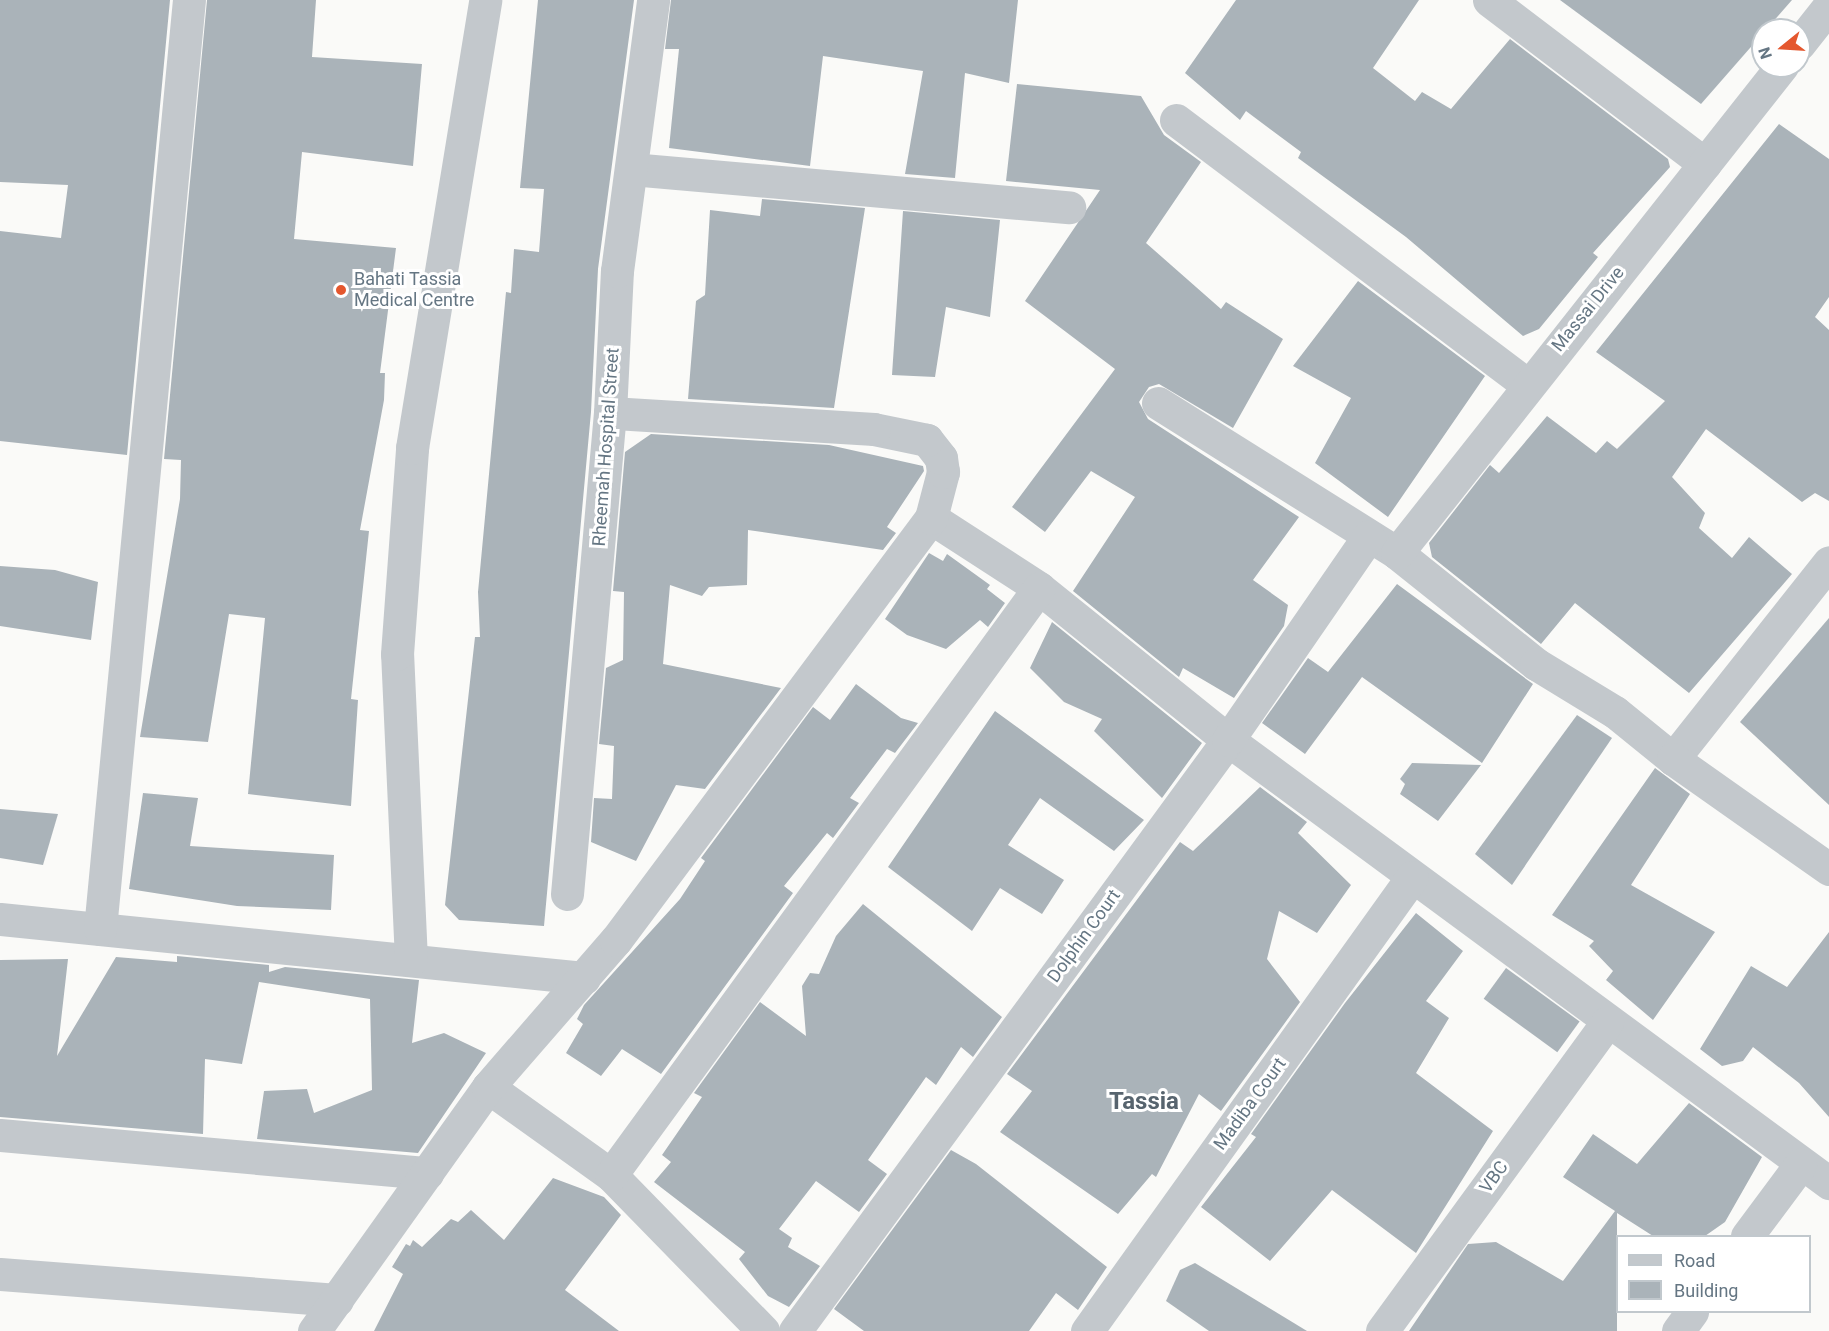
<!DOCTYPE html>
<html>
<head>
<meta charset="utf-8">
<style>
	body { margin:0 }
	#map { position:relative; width:1829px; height:1331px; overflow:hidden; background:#fafaf8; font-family:Roboto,sans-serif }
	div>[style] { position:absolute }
	.building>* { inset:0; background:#aab3b9; transform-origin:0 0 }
	.street>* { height:33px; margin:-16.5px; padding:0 16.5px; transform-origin:16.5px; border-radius:16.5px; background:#c3c8cc }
	.dots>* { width:16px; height:16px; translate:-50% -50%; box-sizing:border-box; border:3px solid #fff; border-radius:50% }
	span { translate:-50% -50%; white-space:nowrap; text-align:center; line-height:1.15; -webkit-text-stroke:6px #fff; paint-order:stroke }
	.poi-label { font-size:18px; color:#657683 }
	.left { translate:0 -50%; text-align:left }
	.street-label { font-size:18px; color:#657683 }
	.district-label { font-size:24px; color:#57646e; font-weight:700 }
	.legend { position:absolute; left:1616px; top:1235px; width:195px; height:78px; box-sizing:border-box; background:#fff; border:2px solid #c1c8cd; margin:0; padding:8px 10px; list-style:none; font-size:18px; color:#657683 }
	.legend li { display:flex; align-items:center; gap:12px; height:30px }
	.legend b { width:30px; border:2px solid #c1c8cd }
	.north { position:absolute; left:1751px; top:18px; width:60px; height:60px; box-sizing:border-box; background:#fff; border:2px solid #c1c8cd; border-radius:50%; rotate:252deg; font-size:16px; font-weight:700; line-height:24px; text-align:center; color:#657683 }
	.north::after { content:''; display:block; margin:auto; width:21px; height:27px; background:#e4572e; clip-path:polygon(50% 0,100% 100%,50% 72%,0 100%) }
</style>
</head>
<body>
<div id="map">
	<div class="building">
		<div style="clip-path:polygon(0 0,170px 0,127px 455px,0 441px,0 231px,61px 238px,68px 185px,0 182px)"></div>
		<div style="clip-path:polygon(207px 0,316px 0,312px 57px,422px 64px,413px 166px,302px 152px,294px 239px,396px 248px,380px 373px,385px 373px,384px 400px,360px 530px,369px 531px,351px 699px,358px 700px,351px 806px,248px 794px,265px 618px,229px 614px,208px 742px,140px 737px,180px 499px,181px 460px,164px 459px)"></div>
		<div style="clip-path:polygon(538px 0,634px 0,598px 269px,591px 412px,544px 926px,459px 920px,445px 905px,475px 637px,480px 637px,478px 592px,506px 292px,511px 293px,514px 249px,539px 252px,544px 189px,520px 188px)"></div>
		<div style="clip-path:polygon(671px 0,1018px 0,1009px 83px,965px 73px,955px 178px,905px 174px,923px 71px,823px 56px,810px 166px,669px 148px,679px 49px,665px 49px)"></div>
		<div style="clip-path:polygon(1236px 0,1419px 0,1373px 68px,1415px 101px,1422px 92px,1451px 109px,1510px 39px,1668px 159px,1670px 167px,1593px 253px,1598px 257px,1539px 329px,1523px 336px,1406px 237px,1298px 158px,1301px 152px,1246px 111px,1240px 120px,1185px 73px)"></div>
		<div style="clip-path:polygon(1560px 0,1792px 0,1701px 104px)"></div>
		<div style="clip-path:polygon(1017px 84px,1141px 96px,1164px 135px,1201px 162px,1146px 243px,1221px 309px,1226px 302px,1283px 339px,1233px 428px,1159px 384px,1149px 387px,1139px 402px,1148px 419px,1299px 517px,1253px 580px,1288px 605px,1284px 626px,1234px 698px,1183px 668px,1179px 677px,1073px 591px,1135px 497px,1091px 471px,1045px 532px,1012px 507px,1115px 369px,1025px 301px,1100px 190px,1006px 181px)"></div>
		<div style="clip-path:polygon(1779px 124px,1829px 159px,1829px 297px,1815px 317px,1829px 330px,1829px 501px,1815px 493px,1802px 502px,1706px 429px,1672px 477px,1705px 513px,1699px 528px,1732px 558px,1749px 537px,1792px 574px,1689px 693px,1575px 603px,1541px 644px,1432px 557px,1429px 543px,1490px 465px,1499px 473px,1547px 416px,1596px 453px,1607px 441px,1617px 449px,1665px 401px,1596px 352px)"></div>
		<div style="clip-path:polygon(762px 199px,865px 208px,834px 408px,688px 399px,696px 301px,705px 295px,710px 210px,760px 216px)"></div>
		<div style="clip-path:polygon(903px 211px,1000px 220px,990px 317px,946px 307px,935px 377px,892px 375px)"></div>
		<div style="clip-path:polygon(1358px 281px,1485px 376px,1388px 517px,1315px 463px,1351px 398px,1293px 366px)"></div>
		<div style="clip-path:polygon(651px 434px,829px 445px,923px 466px,924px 471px,887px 527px,896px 533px,883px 550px,748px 530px,747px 585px,709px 587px,702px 596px,670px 585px,663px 664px,781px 688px,705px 789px,676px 785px,636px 861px,591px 842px,594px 798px,612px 799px,614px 746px,599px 744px,606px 668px,623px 660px,624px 592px,613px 591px,625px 452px)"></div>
		<div style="clip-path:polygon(929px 553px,943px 561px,947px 554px,990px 585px,987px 589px,1005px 603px,988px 627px,980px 620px,946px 649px,907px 635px,885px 619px)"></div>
		<div style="clip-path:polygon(0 566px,55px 570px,98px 582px,91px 640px,0 626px)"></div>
		<div style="clip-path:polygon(1397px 584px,1533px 684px,1482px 763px,1362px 677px,1305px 754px,1262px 723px,1308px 658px,1328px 672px)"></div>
		<div style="clip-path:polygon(1829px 618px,1829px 805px,1740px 722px)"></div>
		<div style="clip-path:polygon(1052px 622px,1202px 743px,1162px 798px,1094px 731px,1102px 719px,1064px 702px,1030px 668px)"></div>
		<div style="clip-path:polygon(856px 684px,901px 718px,918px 723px,895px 753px,887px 749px,850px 798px,859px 803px,833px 838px,827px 833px,784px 886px,793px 893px,661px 1074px,622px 1049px,601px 1076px,566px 1053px,583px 1024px,577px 1019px,584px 1005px,680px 899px,705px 861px,701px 858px,813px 707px,830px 720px)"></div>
		<div style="clip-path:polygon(995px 711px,1144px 820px,1114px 851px,1040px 798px,1008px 845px,1064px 880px,1042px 914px,1000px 888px,972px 931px,888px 867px)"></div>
		<div style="clip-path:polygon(1577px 715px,1612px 738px,1512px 885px,1475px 854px)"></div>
		<div style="clip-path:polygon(1412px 763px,1481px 765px,1438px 821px,1400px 794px,1405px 784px,1400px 779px)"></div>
		<div style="clip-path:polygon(1655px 768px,1690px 794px,1631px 885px,1715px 932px,1653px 1020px,1606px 980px,1613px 971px,1589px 946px,1594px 941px,1552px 915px)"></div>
		<div style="clip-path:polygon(1260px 787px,1307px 822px,1298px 833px,1351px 885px,1317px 933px,1279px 911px,1267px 959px,1300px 1002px,1221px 1111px,1199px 1094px,1156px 1177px,1152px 1174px,1118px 1214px,1000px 1132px,1032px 1091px,1007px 1074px,1180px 842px,1193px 851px)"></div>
		<div style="clip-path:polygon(143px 793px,198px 798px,190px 846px,334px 855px,331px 910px,237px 906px,129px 889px)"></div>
		<div style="clip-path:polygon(0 809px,58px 814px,43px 865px,0 858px)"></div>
		<div style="clip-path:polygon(863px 904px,1002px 1017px,973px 1057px,961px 1047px,936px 1085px,926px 1077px,868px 1160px,887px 1174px,859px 1212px,816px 1181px,779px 1229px,792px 1238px,788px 1247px,820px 1266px,789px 1307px,768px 1296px,739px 1259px,745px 1252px,654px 1182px,671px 1162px,662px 1155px,702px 1097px,694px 1093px,760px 1002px,806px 1036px,802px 986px,810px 973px,819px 974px,836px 936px)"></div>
		<div style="clip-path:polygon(1416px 913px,1463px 951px,1426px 1001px,1449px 1018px,1416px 1073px,1493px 1131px,1416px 1253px,1332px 1190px,1270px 1261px,1201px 1207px,1256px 1137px,1251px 1134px,1345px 1003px)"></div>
		<div style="clip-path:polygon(1829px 932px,1829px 1117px,1799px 1083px,1753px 1047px,1743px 1061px,1722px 1066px,1700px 1049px,1751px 966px,1787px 987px)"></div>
		<div style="clip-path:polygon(177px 956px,269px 965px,269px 972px,285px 967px,419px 980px,412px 1043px,444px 1033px,486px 1053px,418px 1153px,257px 1139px,264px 1091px,307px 1089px,314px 1113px,372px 1090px,370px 999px,259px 982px,242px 1064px,205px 1059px,203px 1134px,0 1117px,0 960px,68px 959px,57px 1056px,116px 957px,177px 962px)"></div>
		<div style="left:1506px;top:968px;width:91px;height:38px;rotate:36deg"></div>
		<div style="clip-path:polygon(1689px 1103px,1762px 1157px,1725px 1222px,1705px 1236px,1653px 1236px,1617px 1213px,1617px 1331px,1409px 1331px,1468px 1244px,1496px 1242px,1563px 1281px,1615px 1211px,1563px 1177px,1593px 1134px,1637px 1164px)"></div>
		<div style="clip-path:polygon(951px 1150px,976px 1164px,1107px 1267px,1078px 1310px,1056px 1293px,1029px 1331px,864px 1331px,834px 1309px)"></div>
		<div style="clip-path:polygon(553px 1178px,604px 1197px,621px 1215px,565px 1290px,619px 1331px,374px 1331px,403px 1274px,392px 1267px,406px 1244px,410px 1246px,413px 1240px,422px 1247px,451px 1219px,458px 1222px,471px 1210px,504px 1240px)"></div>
		<div style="clip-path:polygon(1195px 1263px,1307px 1331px,1209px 1331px,1166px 1301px,1180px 1270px)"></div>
	</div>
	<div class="street">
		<div style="left:1489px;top:0;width:271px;rotate:37.2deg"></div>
		<div style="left:1799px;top:44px;width:48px;rotate:-51.7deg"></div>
		<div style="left:1176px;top:120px;width:441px;rotate:37deg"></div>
		<div style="left:631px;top:169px;width:440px;rotate:5deg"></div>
		<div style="left:1158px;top:403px;width:282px;rotate:32.1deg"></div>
		<div style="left:1397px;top:553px;width:178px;rotate:38.6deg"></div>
		<div style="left:1536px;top:664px;width:92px;rotate:31.3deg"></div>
		<div style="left:1615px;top:712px;width:75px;rotate:39deg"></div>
		<div style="left:1673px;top:759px;width:251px;rotate:-51.6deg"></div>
		<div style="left:931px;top:518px;width:129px;rotate:32.9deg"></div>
		<div style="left:1039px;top:588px;width:243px;rotate:38.8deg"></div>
		<div style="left:1228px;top:740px;width:747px;rotate:36.39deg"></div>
		<div style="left:1397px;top:553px;width:621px;rotate:-51.67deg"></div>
		<div style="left:1673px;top:759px;width:191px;rotate:35.2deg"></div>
		<div style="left:567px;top:894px;width:483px;rotate:-84.9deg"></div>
		<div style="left:610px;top:413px;width:142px;rotate:-87.2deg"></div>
		<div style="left:617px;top:271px;width:273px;rotate:-82.4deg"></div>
		<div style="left:0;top:919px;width:587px;rotate:5.77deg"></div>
		<div style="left:100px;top:929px;width:933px;rotate:-84.53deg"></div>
		<div style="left:411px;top:960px;width:306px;rotate:-92.6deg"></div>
		<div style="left:397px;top:654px;width:207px;rotate:-85.8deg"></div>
		<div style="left:412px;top:448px;width:454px;rotate:-80.7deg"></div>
		<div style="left:488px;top:1087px;width:151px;rotate:35.6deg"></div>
		<div style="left:611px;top:1175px;width:218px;rotate:45.7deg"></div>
		<div style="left:0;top:1135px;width:429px;rotate:5.1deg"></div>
		<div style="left:611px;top:1175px;width:726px;rotate:-53.9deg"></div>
		<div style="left:1747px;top:1236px;width:89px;rotate:-53.3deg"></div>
		<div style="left:0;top:1274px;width:338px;rotate:4.4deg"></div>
		<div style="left:314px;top:1331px;width:300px;rotate:-54.5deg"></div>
		<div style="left:488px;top:1087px;width:195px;rotate:-49deg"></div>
		<div style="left:616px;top:940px;width:527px;rotate:-53.26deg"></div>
		<div style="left:931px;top:518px;width:48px;rotate:-75.4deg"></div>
		<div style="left:943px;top:472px;width:14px;rotate:-98deg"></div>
		<div style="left:941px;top:458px;width:23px;rotate:-128deg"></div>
		<div style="left:927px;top:440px;width:54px;rotate:-168.3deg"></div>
		<div style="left:874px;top:429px;width:264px;rotate:-176.5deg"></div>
		<div style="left:795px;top:1331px;width:733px;rotate:-53.77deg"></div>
		<div style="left:1228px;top:740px;width:247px;rotate:-55.4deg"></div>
		<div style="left:1087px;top:1331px;width:558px;rotate:-54.4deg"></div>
		<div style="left:1382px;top:1331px;width:382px;rotate:-53.9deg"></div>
		<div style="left:1678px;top:1331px;width:24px;rotate:-54deg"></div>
	</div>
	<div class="dots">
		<div style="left:341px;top:290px;background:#e4572e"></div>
	</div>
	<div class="poi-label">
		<span class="left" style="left:354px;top:290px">Bahati Tassia<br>Medical Centre</span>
	</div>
	<div class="street-label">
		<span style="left:1588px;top:309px;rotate:-51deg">Massai Drive</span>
		<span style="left:606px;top:447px;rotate:-86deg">Rheemah Hospital Street</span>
		<span style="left:1084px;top:936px;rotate:-54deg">Dolphin Court</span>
		<span style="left:1250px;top:1104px;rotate:-54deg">Madiba Court</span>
		<span style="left:1494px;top:1177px;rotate:-54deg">VBC</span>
	</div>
	<div class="district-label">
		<span style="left:1144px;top:1102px">Tassia</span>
	</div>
	<ul class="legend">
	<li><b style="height:8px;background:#c3c8cc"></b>Road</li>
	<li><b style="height:16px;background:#aab3b9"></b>Building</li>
	</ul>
	<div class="north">N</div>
</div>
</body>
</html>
